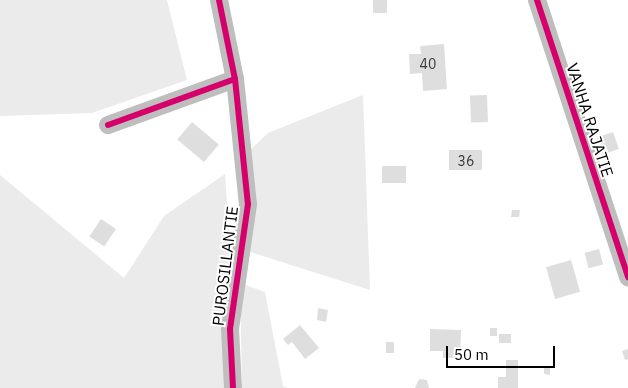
<!DOCTYPE html>
<html>
<head>
<meta charset="utf-8">
<style>
	body { margin:0 }
	#map { position:relative; width:628px; height:388px; overflow:hidden; background:#fff; font-family:"IBM Plex Sans",sans-serif }
	div>[style] { position:absolute }
	.green>* { inset:0; background:#ebebeb }
	.building>* { inset:0; background:#dedede; transform-origin:0 0 }
	.minor>* { height:18px; margin:-9px; padding:0 9px; transform-origin:9px; border-radius:9px; background:#bebebe }
	.cycleway>* { height:6px; margin:-3px; padding:0 3px; transform-origin:3px; border-radius:3px; background:#d6006c }
	span { translate:-50% -50%; white-space:nowrap; text-align:center; line-height:1.15; -webkit-text-stroke:4px #fff; paint-order:stroke }
	.number-label { font-size:14px; color:#383838 }
	.number-label span { -webkit-text-stroke-width:0 }
	.street-label { font-size:16px; color:#000 }
	.scale { position:absolute; left:446px; top:346px; width:109px; height:22px; box-sizing:border-box; border:2px solid #000; border-top:0; padding-left:6px; font-size:15px; line-height:18px; white-space:nowrap; color:#000; -webkit-text-stroke:4px #fff; paint-order:stroke }
</style>
</head>
<body>
<div id="map">
	<div class="green">
		<div style="clip-path:polygon(0 0,167px 0,187px 80px,92px 113px,0 116px)"></div>
		<div style="clip-path:polygon(363px 95px,370px 290px,247px 251px,249px 151px,268px 133px)"></div>
		<div style="clip-path:polygon(225px 174px,230px 250px,224px 328px,228px 388px,0 388px,0 175px,124px 278px,164px 216px)"></div>
		<div style="clip-path:polygon(240px 283px,265px 292px,283px 386px,288px 388px,242px 388px)"></div>
	</div>
	<div class="building">
		<div style="left:373px;top:0;width:14px;height:13px"></div>
		<div style="clip-path:polygon(444px 44px,447px 89px,423px 91px,422px 73px,410px 74px,409px 54px,421px 54px,420px 46px)"></div>
		<div style="left:487px;top:95px;width:27px;height:17px;rotate:88deg"></div>
		<div style="left:192px;top:122px;width:35px;height:23px;rotate:40deg"></div>
		<div style="left:613px;top:132px;width:18px;height:17px;rotate:71deg"></div>
		<div style="left:482px;top:150px;width:20px;height:33px;rotate:90deg"></div>
		<div style="left:382px;top:166px;width:24px;height:17px"></div>
		<div style="clip-path:polygon(512px 210px,520px 210px,519px 217px,511px 217px)"></div>
		<div style="left:101px;top:219px;width:18px;height:21px;rotate:34deg"></div>
		<div style="left:599px;top:249px;width:16px;height:15px;rotate:75deg"></div>
		<div style="left:571px;top:260px;width:33px;height:26px;rotate:74deg"></div>
		<div style="clip-path:polygon(318px 308px,328px 310px,326px 322px,317px 320px)"></div>
		<div style="clip-path:polygon(300px 325px,319px 348px,305px 359px,292px 342px,288px 345px,283px 339px)"></div>
		<div style="left:490px;top:328px;width:7px;height:8px"></div>
		<div style="clip-path:polygon(430px 329px,461px 330px,460px 358px,443px 358px,443px 351px,430px 351px)"></div>
		<div style="left:499px;top:334px;width:12px;height:9px"></div>
		<div style="left:386px;top:342px;width:8px;height:11px"></div>
		<div style="clip-path:polygon(628px 349px,628px 359px,625px 360px,622px 351px)"></div>
		<div style="clip-path:polygon(506px 360px,518px 360px,518px 388px,498px 388px,498px 377px,506px 377px)"></div>
		<div style="clip-path:polygon(544px 368px,550px 368px,550px 375px,544px 374px)"></div>
		<div style="clip-path:polygon(419px 379px,427px 380px,429px 388px,415px 388px)"></div>
	</div>
	<div class="minor">
		<div style="left:219px;top:0;width:81px;rotate:78.6deg"></div>
		<div style="left:235px;top:79px;width:126px;rotate:84.1deg"></div>
		<div style="left:248px;top:204px;width:126px;rotate:98.2deg"></div>
		<div style="left:230px;top:329px;width:59px;rotate:87.1deg"></div>
		<div style="left:537px;top:0;width:292px;rotate:71.8deg"></div>
		<div style="left:108px;top:125px;width:135px;rotate:-19.9deg"></div>
	</div>
	<div class="cycleway">
		<div style="left:219px;top:0;width:81px;rotate:78.6deg"></div>
		<div style="left:235px;top:79px;width:126px;rotate:84.1deg"></div>
		<div style="left:248px;top:204px;width:126px;rotate:98.2deg"></div>
		<div style="left:230px;top:329px;width:59px;rotate:87.1deg"></div>
		<div style="left:537px;top:0;width:292px;rotate:71.8deg"></div>
		<div style="left:108px;top:125px;width:135px;rotate:-19.9deg"></div>
	</div>
	<div class="number-label">
		<span style="left:428px;top:64px">40</span>
		<span style="left:466px;top:161px">36</span>
	</div>
	<div class="street-label">
		<span style="left:590px;top:120px;rotate:72deg">VANHA RAJATIE</span>
		<span style="left:225px;top:266px;rotate:-83deg">PUROSILLANTIE</span>
	</div>
	<div class="scale">50 m</div>
</div>
</body>
</html>
